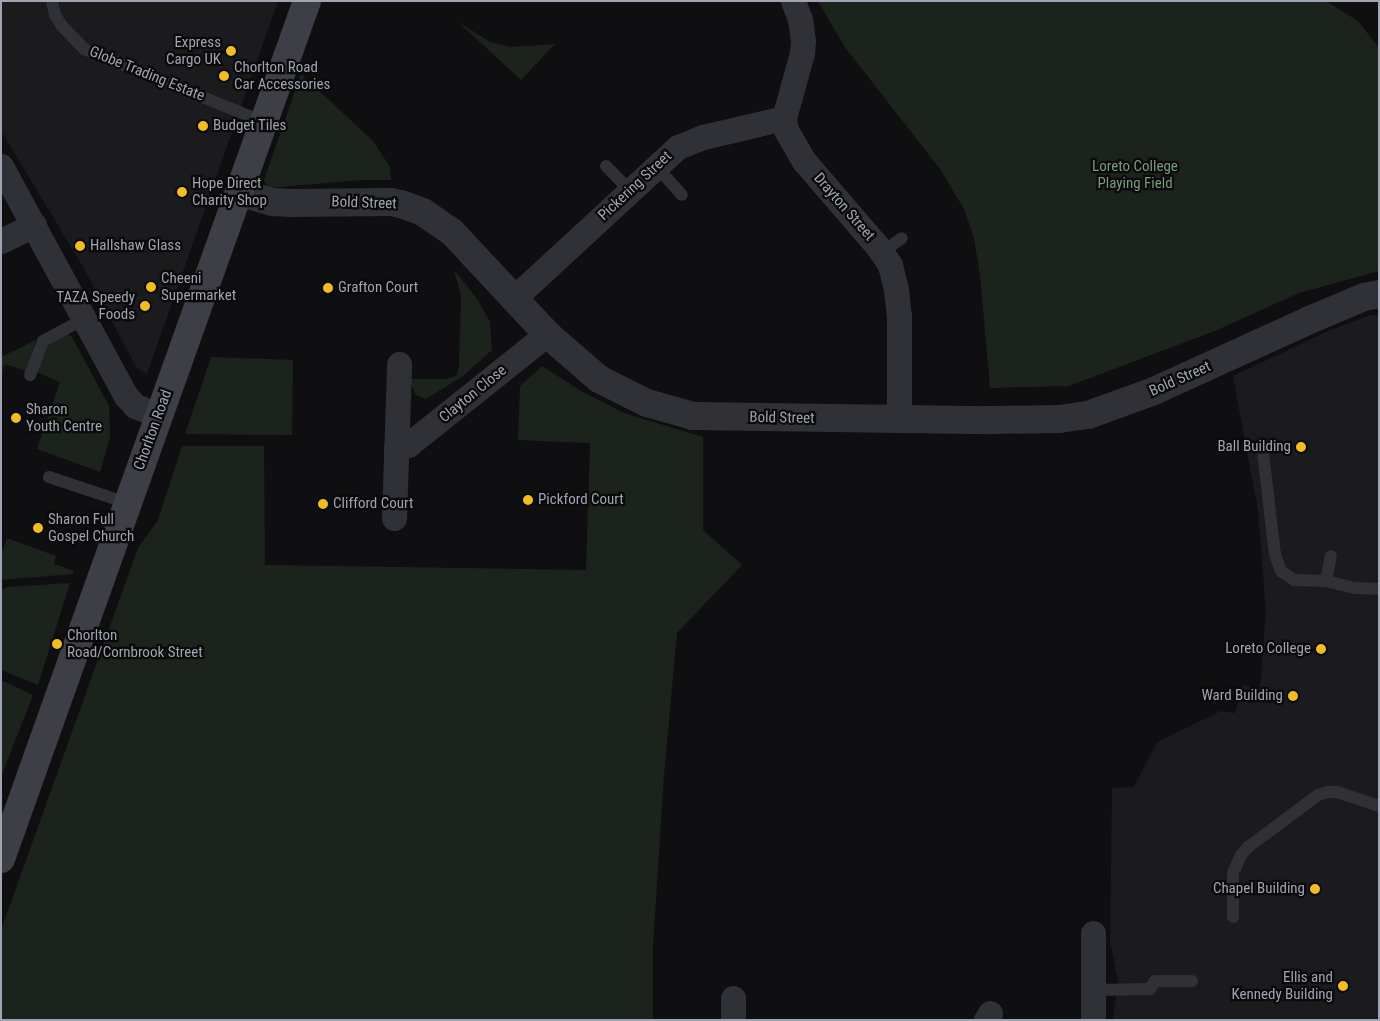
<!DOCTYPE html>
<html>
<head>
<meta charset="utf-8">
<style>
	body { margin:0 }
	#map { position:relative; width:1380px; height:1021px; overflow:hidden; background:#0f0f11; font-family:"Roboto Condensed",sans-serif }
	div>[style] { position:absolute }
	.built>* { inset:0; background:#1b1b1e }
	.green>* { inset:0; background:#1c231d }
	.service>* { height:12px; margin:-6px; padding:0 6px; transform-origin:6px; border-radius:6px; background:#303136 }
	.minor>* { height:25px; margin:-12.5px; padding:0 12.5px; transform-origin:12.5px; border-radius:12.5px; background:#303136 }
	.tertiary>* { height:28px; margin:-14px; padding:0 14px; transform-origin:14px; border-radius:14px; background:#303136 }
	.secondary>* { height:28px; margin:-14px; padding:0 14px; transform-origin:14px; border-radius:14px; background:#3e3f46 }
	.dots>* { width:14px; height:14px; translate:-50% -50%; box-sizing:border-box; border:2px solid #0a0a0b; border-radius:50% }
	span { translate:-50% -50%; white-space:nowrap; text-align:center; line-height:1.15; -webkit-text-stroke:4.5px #0a0a0b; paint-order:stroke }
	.poi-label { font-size:15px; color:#a0a4b2 }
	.right { translate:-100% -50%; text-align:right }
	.left { translate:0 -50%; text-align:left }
	.street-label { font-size:15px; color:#a0a4b2 }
	.park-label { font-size:15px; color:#769d7b }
	.frame { position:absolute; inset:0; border:2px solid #a0a4b2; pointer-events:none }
</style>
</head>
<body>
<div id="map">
	<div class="built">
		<div style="clip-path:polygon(1px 1px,278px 1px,147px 374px,136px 367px,85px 270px,1px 131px)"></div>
		<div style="clip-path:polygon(1370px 315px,1379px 315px,1379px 1014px,1375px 1020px,1113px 1020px,1118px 981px,1110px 942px,1112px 788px,1134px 787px,1157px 742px,1221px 711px,1235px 713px,1242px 685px,1260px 688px,1266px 612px,1258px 511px,1233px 376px,1326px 332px)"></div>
	</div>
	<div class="green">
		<div style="clip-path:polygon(818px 1px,1326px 1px,1358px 21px,1379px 48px,1379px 271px,1299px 293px,1217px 330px,1069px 386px,990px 388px,980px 275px,974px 238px,964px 209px,940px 169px,844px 46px)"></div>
		<div style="clip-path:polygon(457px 21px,490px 42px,511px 47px,555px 44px,521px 80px)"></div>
		<div style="clip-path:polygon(301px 74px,373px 141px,390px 167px,391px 180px,360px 180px,268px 188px,264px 180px)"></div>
		<div style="clip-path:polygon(454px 270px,478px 300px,490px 322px,492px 350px,463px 376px,426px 399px,416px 395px,408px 379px,447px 379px,456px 376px,459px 366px,461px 296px)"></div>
		<div style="clip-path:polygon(65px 332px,72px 337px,109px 406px,110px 437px,100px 472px,37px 449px,60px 382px,36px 372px,45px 347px)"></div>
		<div style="clip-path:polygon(36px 340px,26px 371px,5px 364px,1px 374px,1px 357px)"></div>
		<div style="clip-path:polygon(211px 357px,293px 360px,292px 435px,185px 434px)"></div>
		<div style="clip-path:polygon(542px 366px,581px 391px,624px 413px,703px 437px,703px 530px,742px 565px,677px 633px,664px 775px,653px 946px,653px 1020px,1px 1020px,1px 930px,138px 548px,158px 520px,182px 446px,264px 446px,265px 565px,586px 570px,590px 443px,518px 440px,520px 386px)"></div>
		<div style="clip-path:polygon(7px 538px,56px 556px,54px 564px,74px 571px,73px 574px,1px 580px,1px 550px,3px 550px)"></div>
		<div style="clip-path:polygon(70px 583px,38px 685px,1px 670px,1px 590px,8px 587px)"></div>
		<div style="clip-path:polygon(1px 680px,33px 695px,1px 777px)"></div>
	</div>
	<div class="service">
		<div style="left:52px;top:1px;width:14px;rotate:78deg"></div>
		<div style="left:55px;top:15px;width:13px;rotate:58deg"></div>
		<div style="left:62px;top:26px;width:32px;rotate:46deg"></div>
		<div style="left:84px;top:49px;width:194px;rotate:22.1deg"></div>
		<div style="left:655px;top:165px;width:40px;rotate:48deg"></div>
		<div style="left:606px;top:166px;width:33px;rotate:46deg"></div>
		<div style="left:882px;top:252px;width:24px;rotate:-35deg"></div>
		<div style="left:30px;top:375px;width:36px;rotate:-69deg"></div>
		<div style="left:43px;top:341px;width:47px;rotate:-28.2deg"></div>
		<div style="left:1262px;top:444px;width:111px;rotate:83.3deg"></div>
		<div style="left:1275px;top:554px;width:18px;rotate:71deg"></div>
		<div style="left:1281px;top:571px;width:16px;rotate:35deg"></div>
		<div style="left:1294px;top:580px;width:32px;rotate:2deg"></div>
		<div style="left:1326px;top:581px;width:29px;rotate:14deg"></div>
		<div style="left:1354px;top:588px;width:25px;rotate:2deg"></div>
		<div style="left:49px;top:477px;width:82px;rotate:18.4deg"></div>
		<div style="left:1326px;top:581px;width:25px;rotate:-79deg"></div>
		<div style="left:1233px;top:917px;width:44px;rotate:-90deg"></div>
		<div style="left:1233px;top:873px;width:20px;rotate:-66deg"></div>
		<div style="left:1241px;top:855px;width:11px;rotate:-49deg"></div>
		<div style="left:1248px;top:847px;width:87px;rotate:-36.6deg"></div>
		<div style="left:1318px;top:795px;width:9px;rotate:-18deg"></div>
		<div style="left:1327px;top:792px;width:10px"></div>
		<div style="left:1337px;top:792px;width:44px;rotate:18.4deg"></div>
		<div style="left:1093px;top:990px;width:57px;rotate:-1deg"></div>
		<div style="left:1150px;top:989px;width:9px;rotate:-58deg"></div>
		<div style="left:1155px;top:981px;width:37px"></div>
	</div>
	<div class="minor">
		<div style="left:793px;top:1px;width:19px;rotate:69deg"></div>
		<div style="left:800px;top:19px;width:22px;rotate:82deg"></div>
		<div style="left:803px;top:41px;width:12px;rotate:95deg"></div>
		<div style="left:802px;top:53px;width:67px;rotate:105.5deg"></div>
		<div style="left:784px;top:118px;width:12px;rotate:81deg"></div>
		<div style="left:786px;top:130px;width:36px;rotate:60deg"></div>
		<div style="left:804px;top:161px;width:113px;rotate:49.3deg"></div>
		<div style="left:878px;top:247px;width:22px;rotate:56deg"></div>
		<div style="left:890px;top:265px;width:25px;rotate:76deg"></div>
		<div style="left:896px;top:289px;width:27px;rotate:84deg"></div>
		<div style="left:899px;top:316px;width:103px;rotate:90deg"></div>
		<div style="left:1px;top:166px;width:262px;rotate:61.5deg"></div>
		<div style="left:126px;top:396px;width:13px;rotate:48deg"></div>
		<div style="left:135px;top:406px;width:25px;rotate:21deg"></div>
		<div style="left:1px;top:241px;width:37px;rotate:-26deg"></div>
		<div style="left:513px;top:299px;width:224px;rotate:-42.7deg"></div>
		<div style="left:678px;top:147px;width:27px;rotate:-22deg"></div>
		<div style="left:703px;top:137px;width:83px;rotate:-13.2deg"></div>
		<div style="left:396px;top:449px;width:13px;rotate:-18deg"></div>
		<div style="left:408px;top:445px;width:178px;rotate:-38.6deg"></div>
		<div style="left:394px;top:518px;width:154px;rotate:-88.1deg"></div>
		<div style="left:733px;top:1020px;width:22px;rotate:-90deg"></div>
		<div style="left:986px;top:1020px;width:8px;rotate:-60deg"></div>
		<div style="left:1093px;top:1020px;width:87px;rotate:-90deg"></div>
	</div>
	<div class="tertiary">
		<div style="left:239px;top:192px;width:34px;rotate:17deg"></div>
		<div style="left:272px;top:202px;width:19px;rotate:3deg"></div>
		<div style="left:291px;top:203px;width:100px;rotate:-0.6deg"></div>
		<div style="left:391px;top:202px;width:10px;rotate:11deg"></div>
		<div style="left:401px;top:204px;width:23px;rotate:20deg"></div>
		<div style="left:423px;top:212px;width:35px;rotate:35deg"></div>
		<div style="left:452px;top:232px;width:139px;rotate:47deg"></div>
		<div style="left:547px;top:334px;width:69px;rotate:40.9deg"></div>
		<div style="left:599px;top:379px;width:54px;rotate:26.6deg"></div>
		<div style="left:647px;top:403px;width:48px;rotate:15.8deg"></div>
		<div style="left:693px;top:416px;width:297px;rotate:0.8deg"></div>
		<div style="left:990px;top:420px;width:69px;rotate:-0.8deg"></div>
		<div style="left:1059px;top:419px;width:29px;rotate:-8deg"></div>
		<div style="left:1088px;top:415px;width:70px;rotate:-20deg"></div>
		<div style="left:1154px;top:391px;width:174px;rotate:-24.5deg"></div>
		<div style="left:1312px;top:319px;width:56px;rotate:-22.9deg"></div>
		<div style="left:1364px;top:297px;width:15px;rotate:-11deg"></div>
	</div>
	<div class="secondary">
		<div style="left:1px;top:859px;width:911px;rotate:-70.37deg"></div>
	</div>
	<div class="dots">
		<div style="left:231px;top:51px;background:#f3bc25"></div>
		<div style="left:224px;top:76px;background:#f3bc25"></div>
		<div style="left:203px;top:126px;background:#f3bc25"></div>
		<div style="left:182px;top:192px;background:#f3bc25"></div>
		<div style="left:80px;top:246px;background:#f3bc25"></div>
		<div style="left:151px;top:287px;background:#f3bc25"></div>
		<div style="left:328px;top:288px;background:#f3bc25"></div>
		<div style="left:145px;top:306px;background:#f3bc25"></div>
		<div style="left:16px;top:418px;background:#f3bc25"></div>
		<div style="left:1301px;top:447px;background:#f3bc25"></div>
		<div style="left:528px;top:500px;background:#f3bc25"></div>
		<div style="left:323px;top:504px;background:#f3bc25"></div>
		<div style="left:38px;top:528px;background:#f3bc25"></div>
		<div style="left:57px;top:644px;background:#f3bc25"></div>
		<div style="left:1321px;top:649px;background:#f3bc25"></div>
		<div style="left:1293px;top:696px;background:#f3bc25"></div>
		<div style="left:1315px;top:889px;background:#f3bc25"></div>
		<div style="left:1343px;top:986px;background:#f3bc25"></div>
	</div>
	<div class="poi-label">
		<span class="right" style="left:221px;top:51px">Express<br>Cargo UK</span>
		<span class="left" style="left:234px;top:76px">Chorlton Road<br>Car Accessories</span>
		<span class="left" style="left:213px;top:126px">Budget Tiles</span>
		<span class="left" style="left:192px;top:192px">Hope Direct<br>Charity Shop</span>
		<span class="left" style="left:90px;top:246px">Hallshaw Glass</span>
		<span class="left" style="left:161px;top:287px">Cheeni<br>Supermarket</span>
		<span class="left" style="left:338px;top:288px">Grafton Court</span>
		<span class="right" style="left:135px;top:306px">TAZA Speedy<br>Foods</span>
		<span class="left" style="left:26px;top:418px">Sharon<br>Youth Centre</span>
		<span class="right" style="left:1291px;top:447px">Ball Building</span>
		<span class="left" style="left:538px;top:500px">Pickford Court</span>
		<span class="left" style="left:333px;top:504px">Clifford Court</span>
		<span class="left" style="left:48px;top:528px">Sharon Full<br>Gospel Church</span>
		<span class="left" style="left:67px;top:644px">Chorlton<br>Road/Cornbrook Street</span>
		<span class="right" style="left:1311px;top:649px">Loreto College</span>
		<span class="right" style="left:1283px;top:696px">Ward Building</span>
		<span class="right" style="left:1305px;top:889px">Chapel Building</span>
		<span class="right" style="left:1333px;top:986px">Ellis and<br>Kennedy Building</span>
	</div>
	<div class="street-label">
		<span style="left:147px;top:74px;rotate:22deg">Globe Trading Estate</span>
		<span style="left:635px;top:186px;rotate:-43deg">Pickering Street</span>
		<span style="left:364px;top:203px;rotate:2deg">Bold Street</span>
		<span style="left:844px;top:207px;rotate:49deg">Drayton Street</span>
		<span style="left:1180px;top:379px;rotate:-24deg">Bold Street</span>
		<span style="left:473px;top:394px;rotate:-39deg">Clayton Close</span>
		<span style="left:782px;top:418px;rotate:1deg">Bold Street</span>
		<span style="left:153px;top:430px;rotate:-70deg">Chorlton Road</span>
	</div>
	<div class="park-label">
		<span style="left:1135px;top:175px">Loreto College<br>Playing Field</span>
	</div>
	<div class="frame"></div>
</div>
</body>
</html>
